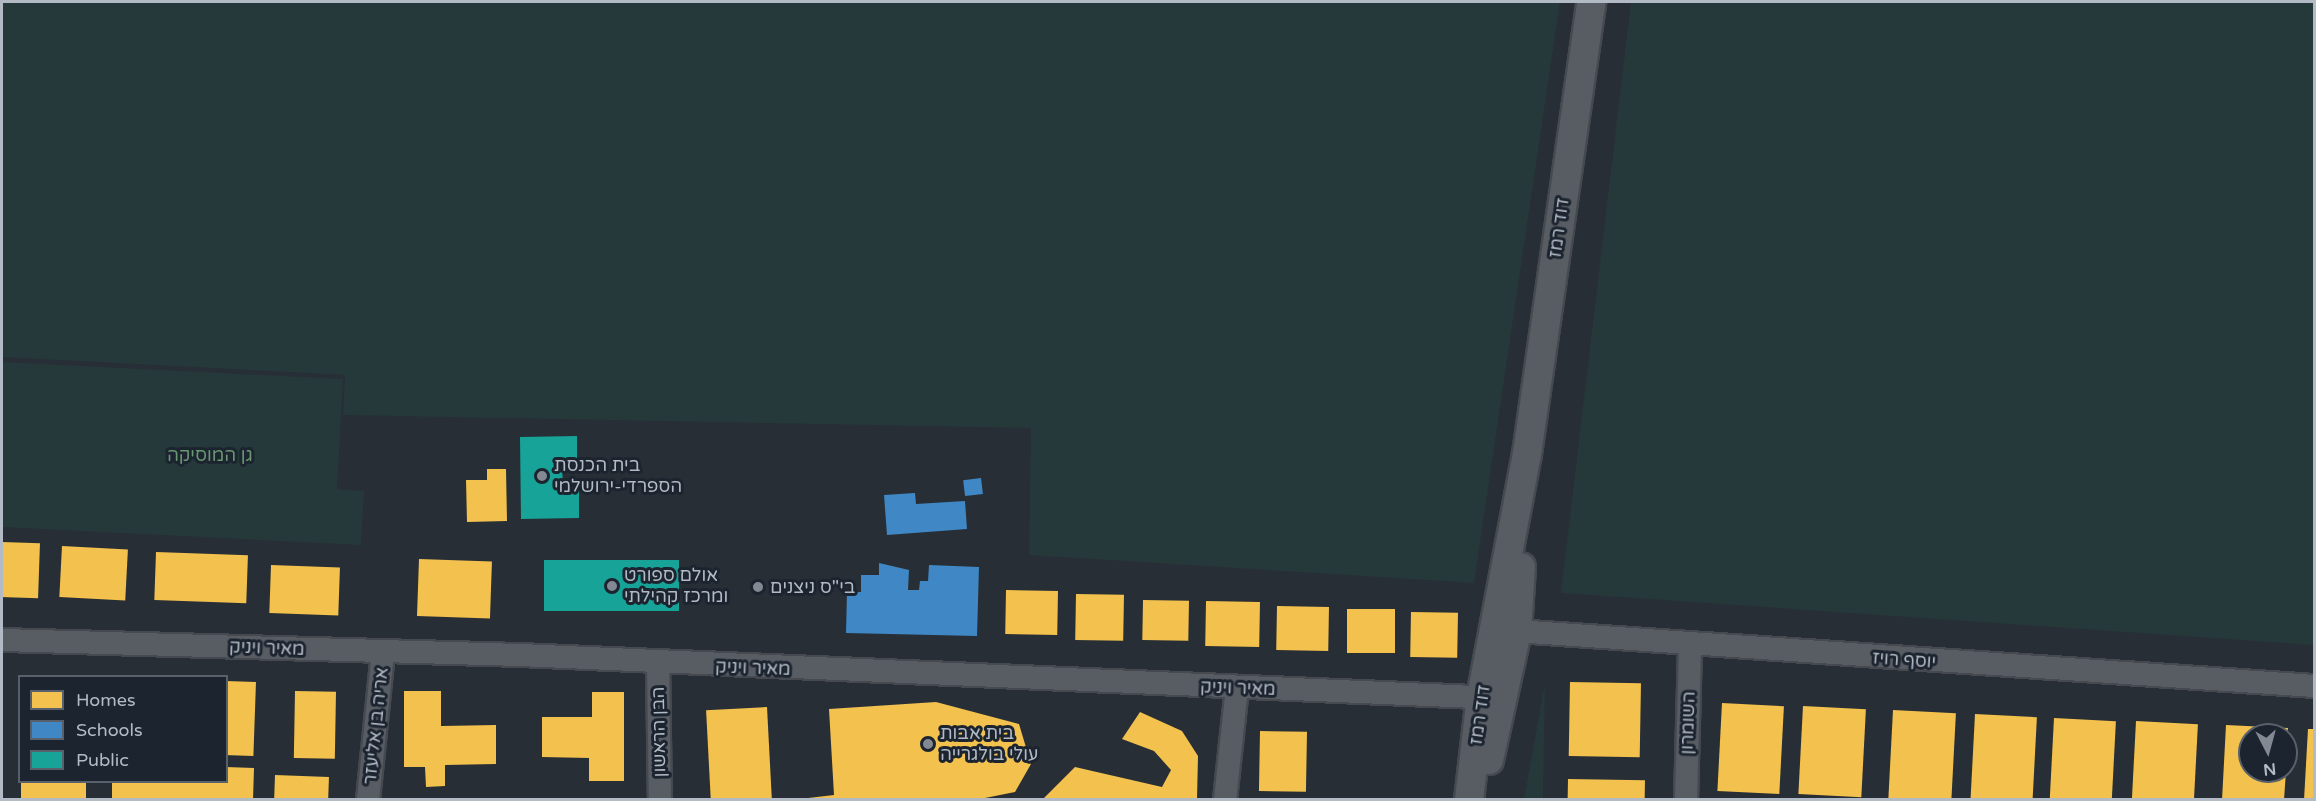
<!DOCTYPE html>
<html>
<head>
<meta charset="utf-8">
<style>
	body { margin:0 }
	#map { position:relative; width:2316px; height:801px; overflow:hidden; background:#282e35; font-family:"Varela Round",Heebo,sans-serif }
	div>[style] { position:absolute }
	.green>* { inset:0; background:#25383a }
	.homes>* { inset:0; background:#f2c14e; transform-origin:0 0 }
	.schools>* { inset:0; background:#3f88c5; transform-origin:0 0 }
	.public>* { inset:0; background:#17a398; transform-origin:0 0 }
	.roads { filter:drop-shadow(2px 0 #464a50) drop-shadow(-2px 0 #464a50) drop-shadow(0 2px #464a50) drop-shadow(0 -2px #464a50) }
	.minor>* { height:22px; margin:-11px; padding:0 11px; transform-origin:11px; border-radius:11px; background:#585c63 }
	.tertiary>* { height:28px; margin:-14px; padding:0 14px; transform-origin:14px; border-radius:14px; background:#585c63 }
	.dots>* { width:16px; height:16px; translate:-50% -50%; box-sizing:border-box; border:3px solid #1c242f; border-radius:50% }
	span { translate:-50% -50%; white-space:nowrap; text-align:center; line-height:1.15; -webkit-text-stroke:6px #1c242f; paint-order:stroke }
	.street-label { font-size:18px; color:#b2bac6 }
	.park-label { font-size:18px; color:#699772 }
	.poi-label { font-size:18px; color:#b2bac6 }
	.left { translate:0 -50%; text-align:left }
	.frame { position:absolute; inset:0; border:3px solid #b2bac6; pointer-events:none }
	.legend { position:absolute; left:18px; top:675px; width:210px; height:108px; box-sizing:border-box; background:#1c242f; border:2px solid #58606b; margin:0; padding:8px 10px; list-style:none; font-size:18px; color:#b2bac6 }
	.legend li { display:flex; align-items:center; gap:12px; height:30px }
	.legend b { width:30px; border:2px solid #58606b }
	.north { position:absolute; left:2238px; top:723px; width:60px; height:60px; box-sizing:border-box; background:#1c242f; border:2px solid #58606b; border-radius:50%; rotate:174deg; font-size:16px; font-weight:700; line-height:24px; text-align:center; color:#b2bac6 }
	.north::after { content:''; display:block; margin:auto; width:21px; height:27px; background:#828993; clip-path:polygon(50% 0,100% 100%,50% 72%,0 100%) }
</style>
</head>
<body>
<div id="map">
	<div class="green">
		<div style="clip-path:polygon(2px 2px,1560px 2px,1474px 583px,1029px 555px,1031px 428px,343px 415px,345px 375px,2px 357px)"></div>
		<div style="clip-path:polygon(1631px 2px,2314px 2px,2314px 645px,1561px 593px)"></div>
		<div style="clip-path:polygon(2px 362px,343px 379px,337px 489px,364px 491px,361px 545px,2px 527px)"></div>
		<div style="clip-path:polygon(1545px 683px,1543px 799px,1524px 799px)"></div>
	</div>
	<div class="homes">
		<div style="clip-path:polygon(487px 469px,506px 469px,507px 521px,467px 522px,466px 480px,487px 480px)"></div>
		<div style="left:2px;top:542px;width:38px;height:55px;rotate:2deg"></div>
		<div style="left:62px;top:546px;width:66px;height:51px;rotate:3deg"></div>
		<div style="left:156px;top:552px;width:92px;height:48px;rotate:2deg"></div>
		<div style="left:419px;top:559px;width:73px;height:57px;rotate:2deg"></div>
		<div style="left:271px;top:565px;width:69px;height:48px;rotate:2deg"></div>
		<div style="left:1006px;top:590px;width:52px;height:44px;rotate:1deg"></div>
		<div style="left:1076px;top:594px;width:48px;height:46px;rotate:1deg"></div>
		<div style="left:1143px;top:600px;width:46px;height:40px;rotate:1deg"></div>
		<div style="left:1206px;top:601px;width:54px;height:45px;rotate:1deg"></div>
		<div style="left:1277px;top:606px;width:52px;height:44px;rotate:1deg"></div>
		<div style="left:1347px;top:609px;width:48px;height:44px"></div>
		<div style="left:1411px;top:612px;width:47px;height:45px;rotate:1deg"></div>
		<div style="left:226px;top:681px;width:30px;height:74px;rotate:2deg"></div>
		<div style="left:1570px;top:682px;width:71px;height:74px;rotate:1deg"></div>
		<div style="left:295px;top:691px;width:41px;height:67px;rotate:1deg"></div>
		<div style="clip-path:polygon(404px 691px,441px 691px,441px 726px,496px 725px,496px 764px,445px 765px,445px 786px,426px 787px,425px 767px,404px 767px)"></div>
		<div style="clip-path:polygon(592px 692px,624px 692px,624px 781px,589px 781px,589px 758px,542px 757px,542px 717px,592px 717px)"></div>
		<div style="clip-path:polygon(936px 702px,1019px 724px,1031px 764px,1015px 792px,975px 800px,791px 800px,834px 795px,829px 709px)"></div>
		<div style="left:1722px;top:703px;width:62px;height:88px;rotate:3deg"></div>
		<div style="left:1803px;top:706px;width:63px;height:88px;rotate:3deg"></div>
		<div style="left:767px;top:707px;width:93px;height:61px;rotate:87deg"></div>
		<div style="left:1893px;top:710px;width:63px;height:88px;rotate:3deg"></div>
		<div style="clip-path:polygon(1140px 712px,1182px 731px,1198px 756px,1197px 800px,1042px 800px,1075px 767px,1162px 787px,1171px 770px,1154px 751px,1122px 739px)"></div>
		<div style="left:1975px;top:714px;width:62px;height:86px;rotate:3deg"></div>
		<div style="left:2054px;top:718px;width:62px;height:82px;rotate:3deg"></div>
		<div style="left:2136px;top:721px;width:62px;height:79px;rotate:3deg"></div>
		<div style="clip-path:polygon(2226px 725px,2288px 728px,2287px 735px,2250px 735px,2250px 771px,2286px 771px,2284px 800px,2222px 800px)"></div>
		<div style="clip-path:polygon(2308px 729px,2314px 729px,2314px 800px,2304px 800px)"></div>
		<div style="left:1260px;top:731px;width:47px;height:60px;rotate:1deg"></div>
		<div style="clip-path:polygon(226px 767px,254px 768px,253px 800px,112px 800px,112px 782px,226px 782px)"></div>
		<div style="left:275px;top:775px;width:54px;height:25px;rotate:2deg"></div>
		<div style="left:1568px;top:779px;width:77px;height:21px;rotate:1deg"></div>
		<div style="left:21px;top:782px;width:65px;height:18px"></div>
	</div>
	<div class="schools">
		<div style="left:981px;top:478px;width:16px;height:18px;rotate:83deg"></div>
		<div style="clip-path:polygon(915px 493px,916px 504px,965px 501px,967px 529px,887px 535px,884px 495px)"></div>
		<div style="clip-path:polygon(879px 563px,909px 570px,908px 590px,919px 590px,920px 581px,928px 581px,929px 565px,979px 567px,977px 636px,846px 633px,847px 592px,861px 592px,861px 575px,879px 575px)"></div>
	</div>
	<div class="public">
		<div style="clip-path:polygon(577px 436px,577px 465px,562px 465px,563px 487px,579px 487px,579px 518px,521px 519px,520px 437px)"></div>
		<div style="left:679px;top:560px;width:51px;height:135px;rotate:90deg"></div>
	</div>
	<div class="roads">
		<div class="minor">
			<div style="left:1501px;top:630px;width:815px;rotate:3.94deg"></div>
			<div style="left:2px;top:640px;width:518px;rotate:1.66deg"></div>
			<div style="left:520px;top:655px;width:977px;rotate:2.52deg"></div>
			<div style="left:658px;top:664px;width:136px;rotate:89.2deg"></div>
			<div style="left:368px;top:800px;width:149px;rotate:-84.2deg"></div>
			<div style="left:1225px;top:800px;width:113px;rotate:-83.9deg"></div>
			<div style="left:1686px;top:800px;width:154px;rotate:-88.5deg"></div>
		</div>
		<div class="tertiary">
			<div style="left:1489px;top:760px;width:131px;rotate:-77.7deg"></div>
			<div style="left:1517px;top:632px;width:65px;rotate:-86.5deg"></div>
			<div style="left:1469px;top:800px;width:104px;rotate:-83.4deg"></div>
			<div style="left:1481px;top:697px;width:247px;rotate:-79.3deg"></div>
			<div style="left:1527px;top:454px;width:457px;rotate:-81.9deg"></div>
		</div>
	</div>
	<div class="dots">
		<div style="left:542px;top:476px;background:#828993"></div>
		<div style="left:612px;top:586px;background:#828993"></div>
		<div style="left:758px;top:587px;background:#828993"></div>
		<div style="left:928px;top:744px;background:#828993"></div>
	</div>
	<div class="street-label">
		<span style="left:1559px;top:228px;rotate:-82deg">דוד רמז</span>
		<span style="left:267px;top:648px;rotate:2deg">מאיר ויניק</span>
		<span style="left:1904px;top:660px;rotate:4deg">יוסף רויז</span>
		<span style="left:753px;top:668px;rotate:2deg">מאיר ויניק</span>
		<span style="left:1238px;top:688px;rotate:2deg">מאיר ויניק</span>
		<span style="left:1480px;top:715px;rotate:-82deg">דוד רמז</span>
		<span style="left:1688px;top:723px;rotate:-88deg">השומרון</span>
		<span style="left:376px;top:726px;rotate:-84deg">אריה בן אליעזר</span>
		<span style="left:659px;top:732px;rotate:-91deg">הבן הראשון</span>
	</div>
	<div class="park-label">
		<span style="left:210px;top:455px">גן המוסיקה</span>
	</div>
	<div class="poi-label">
		<span class="left" style="left:554px;top:476px">בית הכנסת<br>הספרדי-ירושלמי</span>
		<span class="left" style="left:624px;top:586px">אולם ספורט<br>ומרכז קהילתי</span>
		<span class="left" style="left:770px;top:587px">בי"ס ניצנים</span>
		<span class="left" style="left:940px;top:744px">בית אבות<br>עולי בולגרייה</span>
	</div>
	<div class="frame"></div>
	<ul class="legend">
	<li><b style="height:16px;background:#f2c14e"></b>Homes</li>
	<li><b style="height:16px;background:#3f88c5"></b>Schools</li>
	<li><b style="height:16px;background:#17a398"></b>Public</li>
	</ul>
	<div class="north">N</div>
</div>
</body>
</html>
